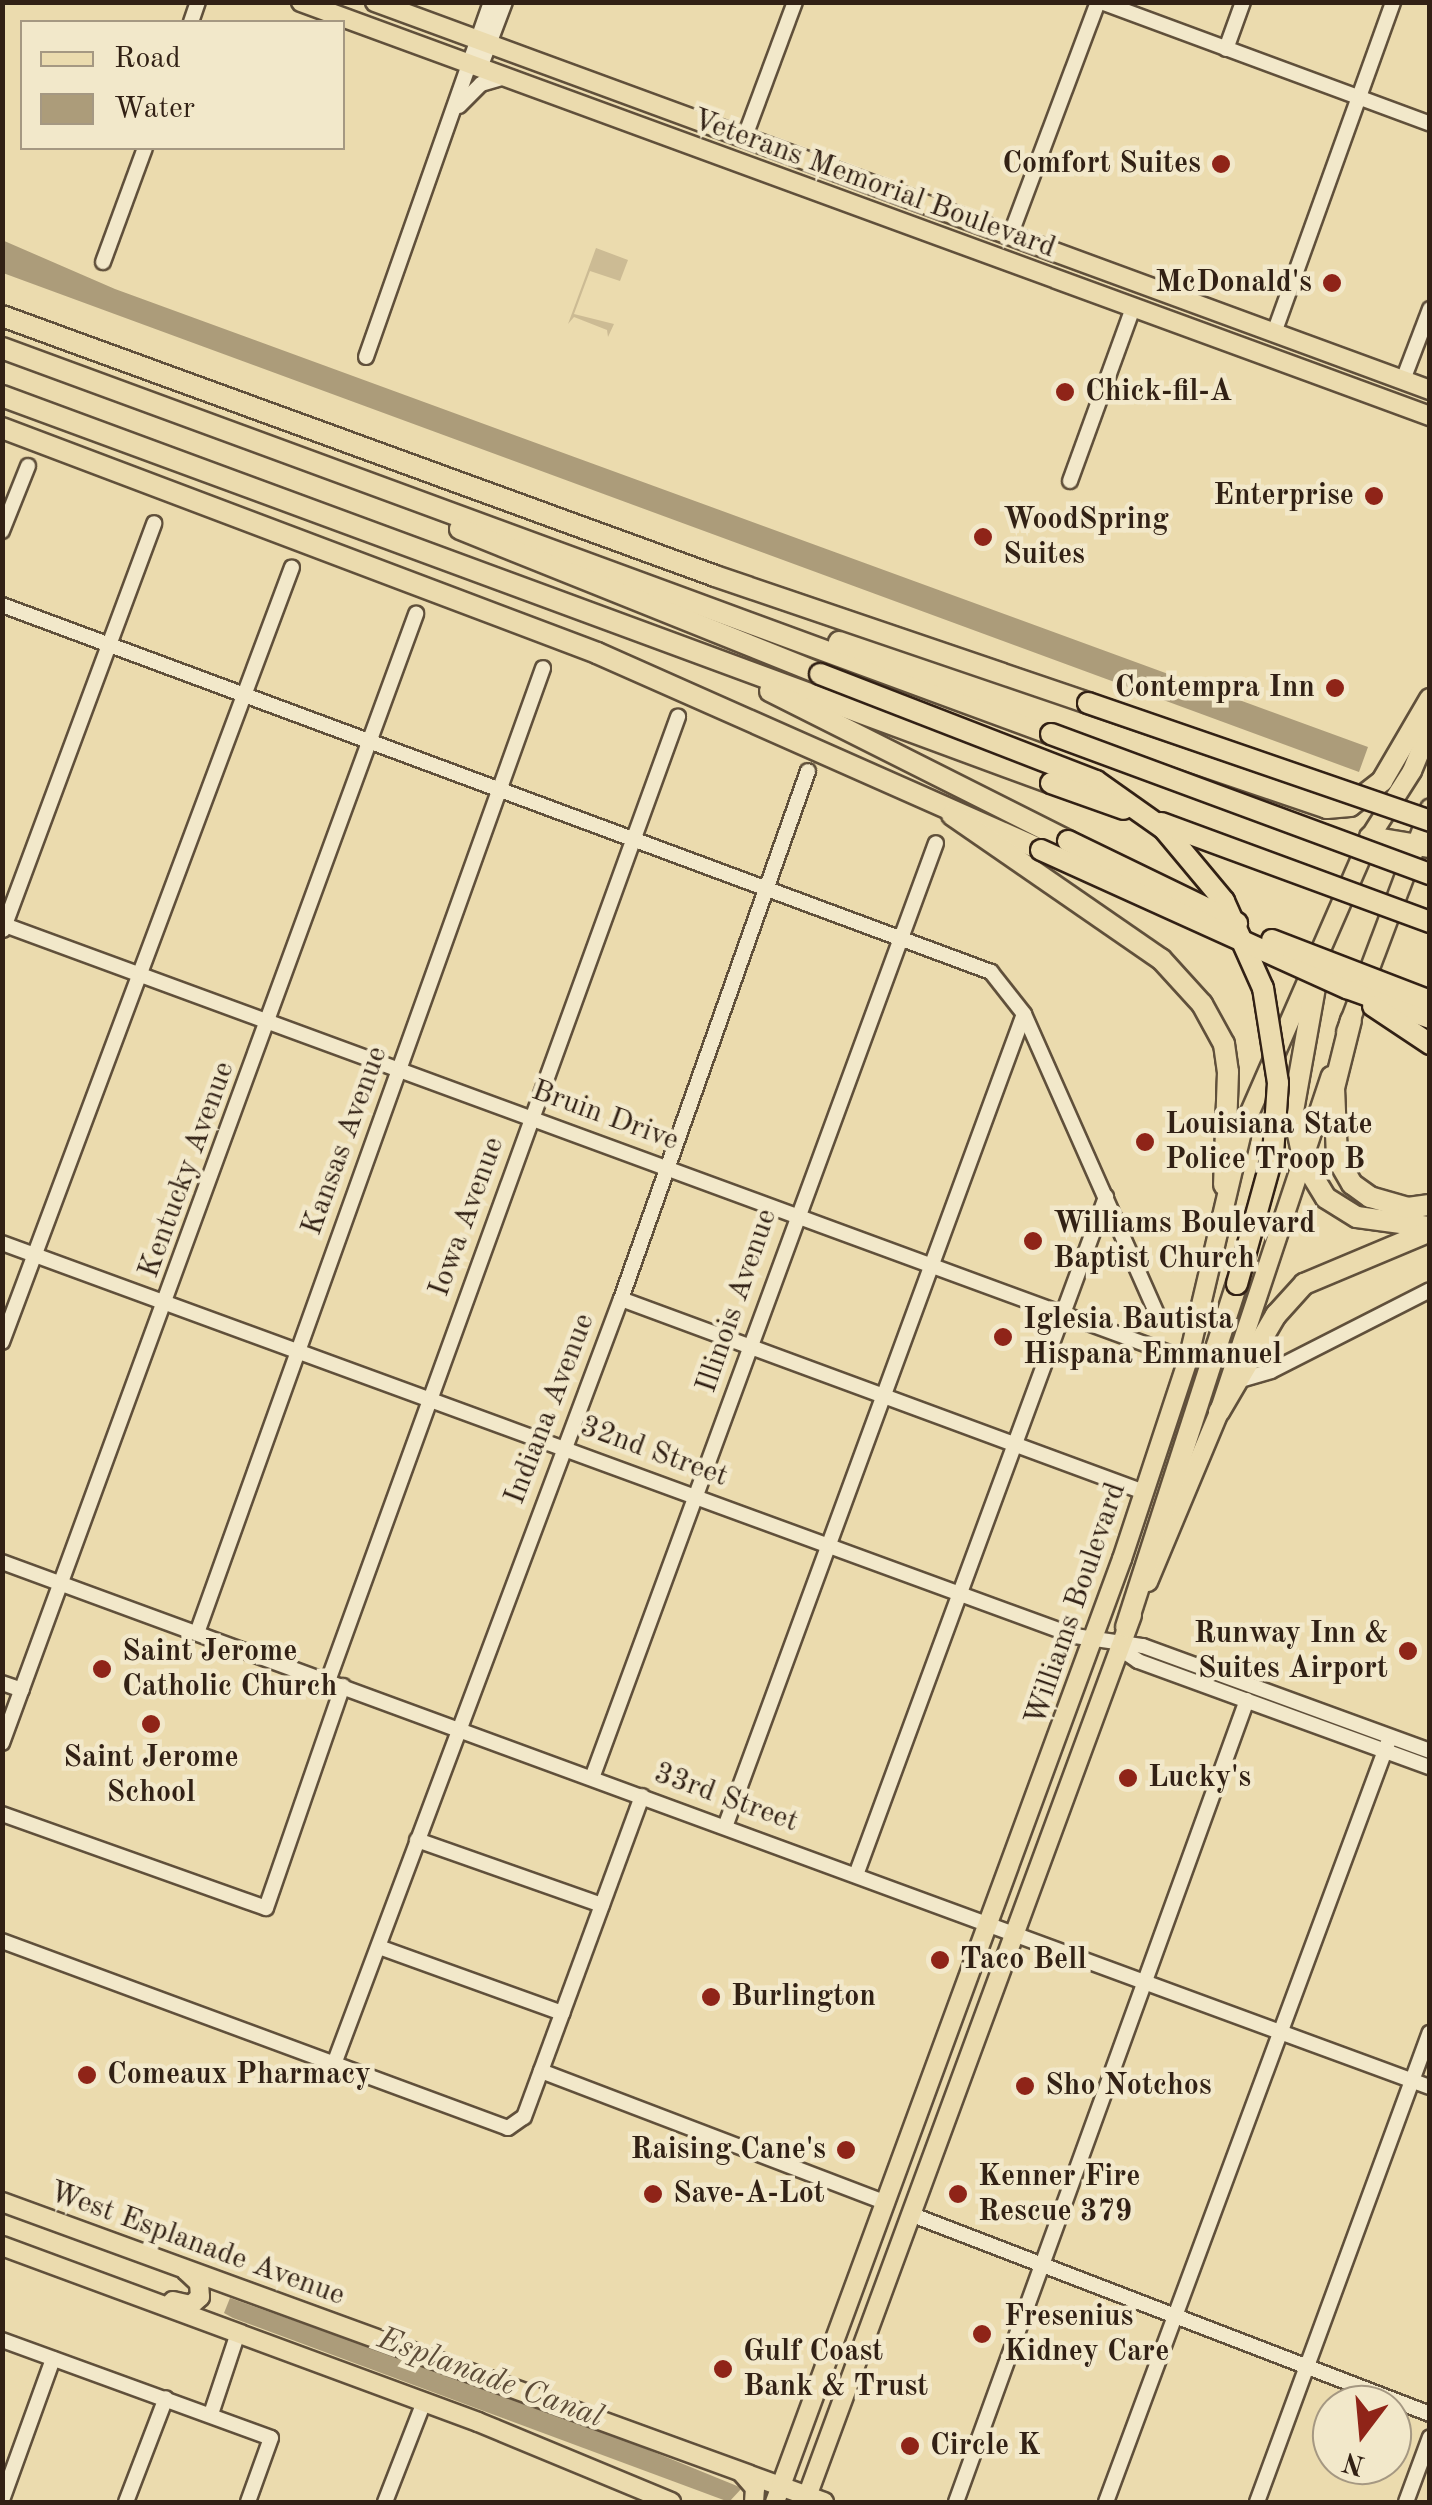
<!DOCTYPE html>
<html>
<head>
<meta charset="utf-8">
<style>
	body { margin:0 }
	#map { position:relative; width:1432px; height:2505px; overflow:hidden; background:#ebdbae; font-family:"Old Standard TT",serif }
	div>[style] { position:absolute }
	.green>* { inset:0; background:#ccbb94 }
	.water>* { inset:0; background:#ac9c7a }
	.roads { filter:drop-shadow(2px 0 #60503b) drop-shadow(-2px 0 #60503b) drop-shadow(0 2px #60503b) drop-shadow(0 -2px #60503b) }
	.minor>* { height:14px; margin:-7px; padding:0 7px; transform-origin:7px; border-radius:7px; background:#f2e8ca }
	.major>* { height:18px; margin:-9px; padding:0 9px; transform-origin:9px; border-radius:9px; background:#ebdbae }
	.highway>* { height:20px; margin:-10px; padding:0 10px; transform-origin:10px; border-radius:10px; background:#ebdbae }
	.bridges { filter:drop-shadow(2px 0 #322115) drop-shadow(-2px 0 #322115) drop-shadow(0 2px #322115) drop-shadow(0 -2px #322115) }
	.highway-bridge>* { height:20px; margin:-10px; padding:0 10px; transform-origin:10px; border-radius:10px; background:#ebdbae }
	.dots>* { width:28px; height:28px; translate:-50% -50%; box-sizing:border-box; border:5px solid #f2e8ca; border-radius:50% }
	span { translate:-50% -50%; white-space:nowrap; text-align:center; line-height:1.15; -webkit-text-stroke:9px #f2e8ca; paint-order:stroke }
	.poi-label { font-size:30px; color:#322115; font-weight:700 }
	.right { translate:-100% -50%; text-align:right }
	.left { translate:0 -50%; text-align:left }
	.street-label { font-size:30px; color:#322115 }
	.water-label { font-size:32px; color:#5d4c38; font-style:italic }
	.frame { position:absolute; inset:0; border:5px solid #322115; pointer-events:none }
	.legend { position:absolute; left:20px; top:20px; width:325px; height:130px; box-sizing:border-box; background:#f2e8ca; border:2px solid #a59882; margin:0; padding:12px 18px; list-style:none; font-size:30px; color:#322115 }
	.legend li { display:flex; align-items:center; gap:20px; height:50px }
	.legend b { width:50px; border:2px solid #a59882 }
	.north { position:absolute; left:1312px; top:2385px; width:100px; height:100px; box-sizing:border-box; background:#f2e8ca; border:2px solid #a59882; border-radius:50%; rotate:196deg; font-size:28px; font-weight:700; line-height:40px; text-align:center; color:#322115 }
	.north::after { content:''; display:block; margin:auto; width:35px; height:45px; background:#8f2418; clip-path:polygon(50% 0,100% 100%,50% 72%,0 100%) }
</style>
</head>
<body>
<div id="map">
	<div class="green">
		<div style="clip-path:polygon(596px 248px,628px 260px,620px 281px,590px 271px,574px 314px,614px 324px,608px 337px,607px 330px,574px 317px,568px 324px)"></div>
	</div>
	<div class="water">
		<div style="clip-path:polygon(2px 240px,115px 289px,1368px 747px,1359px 772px,3px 273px)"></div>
		<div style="clip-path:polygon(230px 2298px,563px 2415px,742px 2488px,729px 2502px,233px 2318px,224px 2313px)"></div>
	</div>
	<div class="roads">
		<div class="minor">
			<div style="left:1101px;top:2px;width:351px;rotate:20.3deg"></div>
			<div style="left:191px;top:22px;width:21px;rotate:-71deg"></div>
			<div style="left:1226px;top:49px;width:50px;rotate:-70.1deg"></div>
			<div style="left:480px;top:68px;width:71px;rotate:-69.3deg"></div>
			<div style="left:459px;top:106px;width:31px;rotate:-45deg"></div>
			<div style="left:481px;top:84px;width:25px;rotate:-16deg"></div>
			<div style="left:744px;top:139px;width:146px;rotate:-69.6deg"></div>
			<div style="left:1010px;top:236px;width:250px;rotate:-69.4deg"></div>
			<div style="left:103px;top:262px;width:121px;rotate:-69.8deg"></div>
			<div style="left:1274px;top:333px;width:352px;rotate:-70.2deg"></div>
			<div style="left:366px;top:357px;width:376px;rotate:-70.6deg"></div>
			<div style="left:1403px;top:380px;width:76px;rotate:-69.2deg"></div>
			<div style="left:1070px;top:481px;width:184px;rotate:-70deg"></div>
			<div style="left:2px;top:531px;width:70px;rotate:-68.2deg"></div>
			<div style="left:2px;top:605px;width:1055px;rotate:20.36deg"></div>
			<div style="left:991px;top:972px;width:53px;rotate:51.8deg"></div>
			<div style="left:1024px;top:1014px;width:328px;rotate:66.1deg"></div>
			<div style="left:2px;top:924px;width:1264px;rotate:20.18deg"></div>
			<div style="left:3px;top:930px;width:434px;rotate:-69.6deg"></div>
			<div style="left:2px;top:1243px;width:1143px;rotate:20.12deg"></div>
			<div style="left:1075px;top:1636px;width:69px;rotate:8.4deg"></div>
			<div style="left:1143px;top:1646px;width:306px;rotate:20.1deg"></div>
			<div style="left:621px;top:1299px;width:557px;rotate:20.26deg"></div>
			<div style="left:2px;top:1342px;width:827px;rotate:-69.48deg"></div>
			<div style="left:1237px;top:1381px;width:35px;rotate:-16deg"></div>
			<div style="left:1271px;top:1371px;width:178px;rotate:-27deg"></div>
			<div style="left:2px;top:1562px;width:1521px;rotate:20.19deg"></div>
			<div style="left:197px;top:1633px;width:1025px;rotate:-70.27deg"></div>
			<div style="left:1119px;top:1648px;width:23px;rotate:34deg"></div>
			<div style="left:1138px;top:1661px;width:311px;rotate:20deg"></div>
			<div style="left:328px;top:1681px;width:1026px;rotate:-70.05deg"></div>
			<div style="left:2px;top:1683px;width:21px;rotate:19deg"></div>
			<div style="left:2px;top:1743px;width:1203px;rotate:-69.86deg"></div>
			<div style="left:592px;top:1778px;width:996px;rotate:-69.8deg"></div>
			<div style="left:2px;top:1814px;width:280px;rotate:19.6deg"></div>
			<div style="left:266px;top:1908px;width:235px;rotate:-70.9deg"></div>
			<div style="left:725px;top:1827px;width:866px;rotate:-69.81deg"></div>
			<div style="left:417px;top:1840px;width:196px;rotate:19.4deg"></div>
			<div style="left:856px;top:1875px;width:723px;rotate:-69.76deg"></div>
			<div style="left:2px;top:1941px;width:539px;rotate:20.28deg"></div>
			<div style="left:508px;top:2128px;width:19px;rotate:-35deg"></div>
			<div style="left:524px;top:2117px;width:342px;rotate:-69.8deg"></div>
			<div style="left:379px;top:1947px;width:195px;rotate:19.8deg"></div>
			<div style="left:334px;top:2064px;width:817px;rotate:-69.44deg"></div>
			<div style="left:621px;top:1299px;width:560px;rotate:-70.5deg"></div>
			<div style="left:541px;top:2071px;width:370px;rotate:20.9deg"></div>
			<div style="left:910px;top:2214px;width:557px;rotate:21.04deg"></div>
			<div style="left:2px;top:2340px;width:286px;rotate:20deg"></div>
			<div style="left:271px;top:2438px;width:68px;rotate:109.8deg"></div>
			<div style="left:211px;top:2414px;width:85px;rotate:-71.6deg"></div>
			<div style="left:2px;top:2500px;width:150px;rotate:-70.1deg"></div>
			<div style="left:126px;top:2502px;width:111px;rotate:-69deg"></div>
			<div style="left:385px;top:2502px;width:107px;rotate:-68.7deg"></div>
			<div style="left:956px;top:2502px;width:853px;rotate:-70.06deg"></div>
			<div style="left:1106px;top:2502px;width:816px;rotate:-69.63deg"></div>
			<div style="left:1257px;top:2502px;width:500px;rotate:-69.8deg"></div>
			<div style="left:1406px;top:2502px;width:69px;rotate:-69.7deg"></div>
		</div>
		<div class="major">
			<div style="left:301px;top:2px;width:1203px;rotate:20.14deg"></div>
			<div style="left:375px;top:2px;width:1124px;rotate:20.19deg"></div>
			<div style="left:1346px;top:1032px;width:239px;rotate:-69.4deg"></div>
			<div style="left:1148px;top:1582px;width:184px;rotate:-67.3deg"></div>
			<div style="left:1219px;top:1412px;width:354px;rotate:-71.6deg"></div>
			<div style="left:2px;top:2202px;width:875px;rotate:20.05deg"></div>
			<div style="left:2px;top:2246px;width:507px;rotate:20.29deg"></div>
			<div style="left:478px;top:2422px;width:209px;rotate:22.5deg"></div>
			<div style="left:173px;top:2301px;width:18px;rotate:13deg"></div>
			<div style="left:191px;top:2305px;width:12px;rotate:-42deg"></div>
			<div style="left:200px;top:2297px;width:14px;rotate:-94deg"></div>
			<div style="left:199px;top:2283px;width:18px;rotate:-137deg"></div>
			<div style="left:742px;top:2473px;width:20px;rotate:49deg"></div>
			<div style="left:755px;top:2488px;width:14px;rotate:94deg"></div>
			<div style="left:775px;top:2502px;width:1005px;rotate:-69.8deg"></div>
			<div style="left:1122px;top:1559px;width:210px;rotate:-71.7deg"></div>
			<div style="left:1188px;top:1360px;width:238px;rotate:-76.7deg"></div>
			<div style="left:1243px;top:1128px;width:318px;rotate:-66.4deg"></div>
			<div style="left:1370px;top:837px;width:78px;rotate:-57.5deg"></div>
			<div style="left:1412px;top:771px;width:47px;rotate:-67.3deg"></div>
			<div style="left:805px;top:2502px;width:945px;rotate:-69.76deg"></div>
		</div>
		<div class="highway">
			<div style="left:2px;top:316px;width:759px;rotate:20.03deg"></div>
			<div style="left:715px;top:576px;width:394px;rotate:18.8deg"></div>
			<div style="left:2px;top:348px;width:1118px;rotate:20.2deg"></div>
			<div style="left:2px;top:396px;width:1118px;rotate:20.25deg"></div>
			<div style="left:2px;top:428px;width:636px;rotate:20.71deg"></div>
			<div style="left:597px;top:653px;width:486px;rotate:23.9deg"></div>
			<div style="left:460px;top:529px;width:388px;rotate:21.9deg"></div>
			<div style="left:839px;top:642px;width:515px;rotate:18.79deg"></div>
			<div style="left:1327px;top:808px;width:23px;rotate:-5deg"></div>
			<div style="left:1350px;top:806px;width:41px;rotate:-38deg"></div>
			<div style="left:1382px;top:781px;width:95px;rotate:-59.7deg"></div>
			<div style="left:770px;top:691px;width:334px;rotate:26.7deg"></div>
			<div style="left:952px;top:815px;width:254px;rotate:34.6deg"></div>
			<div style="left:1161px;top:959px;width:61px;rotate:47.7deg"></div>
			<div style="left:1202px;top:1004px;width:46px;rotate:61.2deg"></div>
			<div style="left:1224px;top:1044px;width:28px;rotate:82deg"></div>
			<div style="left:1228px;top:1072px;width:113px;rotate:92deg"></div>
			<div style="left:1370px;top:837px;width:61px;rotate:9.5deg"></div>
			<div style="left:1319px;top:965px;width:148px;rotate:100.1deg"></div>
			<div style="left:1293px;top:1111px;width:52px;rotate:77.8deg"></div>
			<div style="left:1304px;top:1162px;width:42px;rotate:58.6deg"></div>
			<div style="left:1326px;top:1198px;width:36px;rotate:32deg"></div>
			<div style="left:1357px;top:1217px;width:74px;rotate:7.8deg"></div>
			<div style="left:1351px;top:1020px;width:70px;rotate:104deg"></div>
			<div style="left:1334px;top:1088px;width:70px;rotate:87.5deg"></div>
			<div style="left:1337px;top:1158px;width:30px;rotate:60deg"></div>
			<div style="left:1352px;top:1184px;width:22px;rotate:36deg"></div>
			<div style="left:1370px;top:1197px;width:40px;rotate:16deg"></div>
			<div style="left:1408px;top:1208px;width:22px;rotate:-8deg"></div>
			<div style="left:1219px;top:1412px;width:113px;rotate:-59.6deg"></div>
			<div style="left:1276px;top:1315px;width:42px;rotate:-47.9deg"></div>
			<div style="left:1304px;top:1284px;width:137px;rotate:-22.8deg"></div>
			<div style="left:1126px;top:1627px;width:361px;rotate:-72.1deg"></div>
		</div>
	</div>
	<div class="bridges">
		<div class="highway-bridge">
			<div style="left:820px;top:674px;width:296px;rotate:21.2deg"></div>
			<div style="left:1096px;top:781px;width:83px;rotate:35.2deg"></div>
			<div style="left:1164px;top:829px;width:94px;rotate:50.2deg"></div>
			<div style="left:1224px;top:901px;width:95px;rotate:65.9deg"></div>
			<div style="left:1263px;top:988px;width:96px;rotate:81deg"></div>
			<div style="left:1278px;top:1083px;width:71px;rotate:94deg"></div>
			<div style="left:1273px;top:1154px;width:135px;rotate:105.5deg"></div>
			<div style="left:1088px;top:703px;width:362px;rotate:19deg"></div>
			<div style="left:1051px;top:734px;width:404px;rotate:20.3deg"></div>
			<div style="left:1051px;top:783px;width:77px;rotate:19.6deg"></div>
			<div style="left:1161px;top:823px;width:287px;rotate:20.2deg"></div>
			<div style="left:1068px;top:841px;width:188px;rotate:25.9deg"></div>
			<div style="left:1041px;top:850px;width:336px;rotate:24.3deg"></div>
			<div style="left:1347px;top:988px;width:88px;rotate:19.9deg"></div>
			<div style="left:1272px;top:940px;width:169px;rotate:21.1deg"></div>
			<div style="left:1373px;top:1006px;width:69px;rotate:33.7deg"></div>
		</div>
	</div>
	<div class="dots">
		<div style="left:1221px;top:164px;background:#8f2418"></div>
		<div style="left:1332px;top:283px;background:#8f2418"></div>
		<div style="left:1065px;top:392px;background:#8f2418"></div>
		<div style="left:1374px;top:496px;background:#8f2418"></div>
		<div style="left:983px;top:537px;background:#8f2418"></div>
		<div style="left:1335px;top:688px;background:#8f2418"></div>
		<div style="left:1145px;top:1142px;background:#8f2418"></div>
		<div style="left:1033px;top:1241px;background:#8f2418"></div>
		<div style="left:1003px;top:1337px;background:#8f2418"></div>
		<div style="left:1408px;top:1651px;background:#8f2418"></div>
		<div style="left:102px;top:1669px;background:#8f2418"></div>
		<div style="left:151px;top:1724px;background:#8f2418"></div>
		<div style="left:1128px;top:1778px;background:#8f2418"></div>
		<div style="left:940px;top:1960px;background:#8f2418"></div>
		<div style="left:711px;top:1997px;background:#8f2418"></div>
		<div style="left:87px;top:2075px;background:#8f2418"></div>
		<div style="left:1025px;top:2086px;background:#8f2418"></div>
		<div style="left:846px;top:2150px;background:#8f2418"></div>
		<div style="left:653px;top:2194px;background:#8f2418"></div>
		<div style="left:958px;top:2194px;background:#8f2418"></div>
		<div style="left:982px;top:2334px;background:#8f2418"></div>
		<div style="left:723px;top:2369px;background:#8f2418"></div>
		<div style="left:910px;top:2446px;background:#8f2418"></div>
	</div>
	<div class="poi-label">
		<span class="right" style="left:1201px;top:164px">Comfort Suites</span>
		<span class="right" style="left:1312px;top:283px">McDonald's</span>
		<span class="left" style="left:1085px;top:392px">Chick-fil-A</span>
		<span class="right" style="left:1354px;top:496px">Enterprise</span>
		<span class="left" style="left:1003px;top:537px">WoodSpring<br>Suites</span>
		<span class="right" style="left:1315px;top:688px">Contempra Inn</span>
		<span class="left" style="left:1165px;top:1142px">Louisiana State<br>Police Troop B</span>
		<span class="left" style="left:1053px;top:1241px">Williams Boulevard<br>Baptist Church</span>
		<span class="left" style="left:1023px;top:1337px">Iglesia Bautista<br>Hispana Emmanuel</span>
		<span class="right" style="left:1388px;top:1651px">Runway Inn &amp;<br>Suites Airport</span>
		<span class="left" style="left:122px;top:1669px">Saint Jerome<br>Catholic Church</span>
		<span style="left:151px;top:1775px">Saint Jerome<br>School</span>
		<span class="left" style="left:1148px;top:1778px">Lucky's</span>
		<span class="left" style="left:960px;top:1960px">Taco Bell</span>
		<span class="left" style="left:731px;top:1997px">Burlington</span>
		<span class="left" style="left:107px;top:2075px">Comeaux Pharmacy</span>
		<span class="left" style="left:1045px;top:2086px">Sho Notchos</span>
		<span class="right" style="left:826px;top:2150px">Raising Cane's</span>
		<span class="left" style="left:978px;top:2194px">Kenner Fire<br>Rescue 379</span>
		<span class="left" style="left:673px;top:2194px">Save-A-Lot</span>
		<span class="left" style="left:1004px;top:2334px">Fresenius<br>Kidney Care</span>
		<span class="left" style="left:743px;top:2369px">Gulf Coast<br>Bank &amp; Trust</span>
		<span class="left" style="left:930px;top:2446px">Circle K</span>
	</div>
	<div class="street-label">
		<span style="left:874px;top:184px;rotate:20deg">Veterans Memorial Boulevard</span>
		<span style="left:605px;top:1116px;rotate:20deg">Bruin Drive</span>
		<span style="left:345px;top:1141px;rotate:-70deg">Kansas Avenue</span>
		<span style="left:187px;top:1170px;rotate:-70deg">Kentucky Avenue</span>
		<span style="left:467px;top:1217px;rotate:-70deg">Iowa Avenue</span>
		<span style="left:737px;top:1301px;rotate:-71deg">Illinois Avenue</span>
		<span style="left:550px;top:1409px;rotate:-69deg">Indiana Avenue</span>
		<span style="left:654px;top:1452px;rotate:20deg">32nd Street</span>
		<span style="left:1076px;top:1604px;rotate:-71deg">Williams Boulevard</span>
		<span style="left:726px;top:1798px;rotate:20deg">33rd Street</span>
		<span style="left:197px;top:2244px;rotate:20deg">West Esplanade Avenue</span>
	</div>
	<div class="water-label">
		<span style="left:490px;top:2379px;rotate:20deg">Esplanade Canal</span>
	</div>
	<div class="frame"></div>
	<ul class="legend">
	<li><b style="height:12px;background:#ebdbae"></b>Road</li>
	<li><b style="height:28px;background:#ac9c7a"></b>Water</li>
	</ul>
	<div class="north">N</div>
</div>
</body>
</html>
